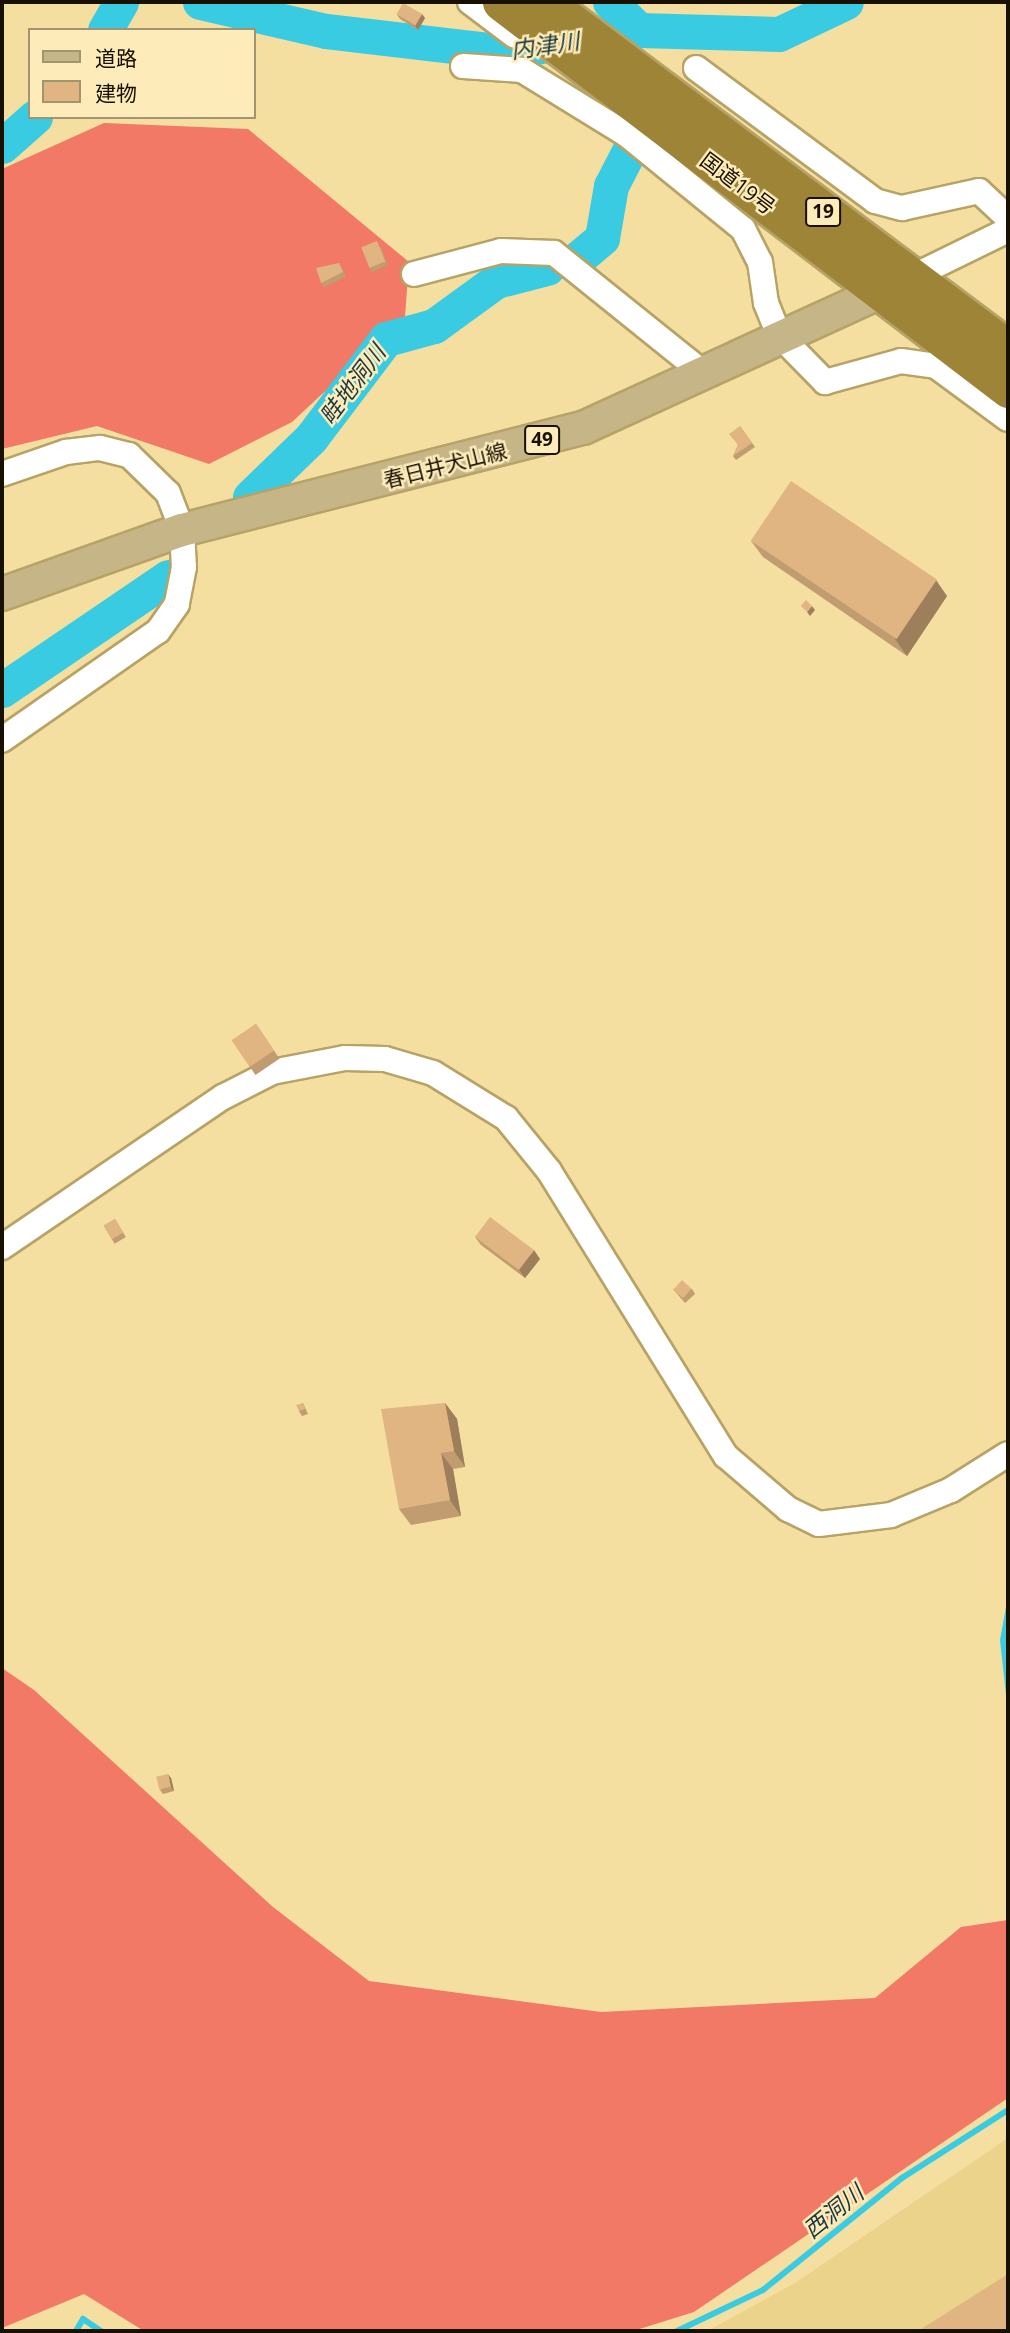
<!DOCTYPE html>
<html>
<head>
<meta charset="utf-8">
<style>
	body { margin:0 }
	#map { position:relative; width:1010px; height:2333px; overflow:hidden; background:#f4dea0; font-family:"Open Sans","Noto Sans JP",sans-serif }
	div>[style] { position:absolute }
	.built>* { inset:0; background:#ebd38c }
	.forest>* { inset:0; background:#f27965 }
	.water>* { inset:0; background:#39cbe2 }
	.stream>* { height:6px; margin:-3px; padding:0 3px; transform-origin:3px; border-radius:3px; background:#39cbe2 }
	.river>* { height:35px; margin:-17.5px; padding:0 17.5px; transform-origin:17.5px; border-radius:17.5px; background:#39cbe2 }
	.roads { filter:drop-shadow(2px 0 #b7a366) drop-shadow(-2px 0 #b7a366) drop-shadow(0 2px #b7a366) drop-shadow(0 -2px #b7a366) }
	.minor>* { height:24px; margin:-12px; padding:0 12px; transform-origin:12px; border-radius:12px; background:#fff }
	.major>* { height:32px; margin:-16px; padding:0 16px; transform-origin:16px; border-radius:16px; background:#c5b587 }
	.highway>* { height:37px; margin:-18.5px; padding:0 18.5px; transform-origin:18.5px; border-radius:18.5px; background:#9e8437 }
	.wall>* { inset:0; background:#c19c70; transform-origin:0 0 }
	.shaded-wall>* { inset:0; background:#9d7f5b }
	.building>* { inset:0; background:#e0b582; transform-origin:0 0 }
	span { translate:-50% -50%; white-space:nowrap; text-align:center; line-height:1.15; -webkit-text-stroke:5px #fdecba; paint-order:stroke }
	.shield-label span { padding:2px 5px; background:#fdecba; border:2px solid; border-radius:5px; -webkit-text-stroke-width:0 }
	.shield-label { font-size:19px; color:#181000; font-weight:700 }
	.street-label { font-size:21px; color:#181000 }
	.water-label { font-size:23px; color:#1b383e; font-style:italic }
	.frame { position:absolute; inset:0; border:4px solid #181000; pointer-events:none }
	.legend { position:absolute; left:28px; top:28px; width:228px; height:91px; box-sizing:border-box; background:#fdecba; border:2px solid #a19470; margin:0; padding:9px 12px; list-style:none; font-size:21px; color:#181000 }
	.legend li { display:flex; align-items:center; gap:14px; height:35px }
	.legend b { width:35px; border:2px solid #a19470 }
</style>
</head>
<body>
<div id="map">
	<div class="built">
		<div style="clip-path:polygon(1008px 2138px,1008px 2331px,707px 2331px,795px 2283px)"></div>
	</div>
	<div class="forest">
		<div style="clip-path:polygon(104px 123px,248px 129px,409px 262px,405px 317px,292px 422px,209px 464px,97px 426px,2px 449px,2px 169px)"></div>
		<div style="clip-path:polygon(2px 1668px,34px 1690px,273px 1907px,369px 1981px,601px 2012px,875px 1998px,961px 1927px,1008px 1920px,1008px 2098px,694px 2312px,633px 2331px,144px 2331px,84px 2294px,2px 2328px)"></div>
	</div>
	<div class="water">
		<div style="clip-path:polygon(1008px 1596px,1008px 1713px,1000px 1640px)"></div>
	</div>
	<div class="stream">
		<div style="left:76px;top:2331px;width:14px;rotate:-60deg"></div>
		<div style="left:83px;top:2319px;width:22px;rotate:34deg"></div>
		<div style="left:677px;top:2331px;width:95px;rotate:-25.5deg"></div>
		<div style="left:763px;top:2290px;width:179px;rotate:-38.9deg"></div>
		<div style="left:902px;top:2178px;width:126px;rotate:-32.7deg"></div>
	</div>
	<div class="river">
		<div style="left:200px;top:2px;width:129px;rotate:13deg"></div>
		<div style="left:326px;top:31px;width:180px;rotate:6.7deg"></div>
		<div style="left:505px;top:52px;width:136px;rotate:-9.3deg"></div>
		<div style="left:639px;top:30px;width:140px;rotate:1.6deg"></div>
		<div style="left:779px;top:34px;width:74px;rotate:-25.5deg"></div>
		<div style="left:610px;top:2px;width:40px;rotate:44deg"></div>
		<div style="left:105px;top:30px;width:32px;rotate:-60deg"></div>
		<div style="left:2px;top:146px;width:44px;rotate:-41.3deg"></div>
		<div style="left:576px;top:260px;width:34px;rotate:-40deg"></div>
		<div style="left:602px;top:238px;width:53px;rotate:-80.2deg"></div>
		<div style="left:611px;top:186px;width:42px;rotate:-62.8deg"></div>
		<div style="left:250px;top:497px;width:85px;rotate:-44deg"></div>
		<div style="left:311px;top:438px;width:124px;rotate:-52.9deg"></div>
		<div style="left:386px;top:339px;width:50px;rotate:-15.2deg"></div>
		<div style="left:434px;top:326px;width:77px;rotate:-36deg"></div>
		<div style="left:496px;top:281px;width:53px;rotate:-14.3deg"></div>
		<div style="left:2px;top:690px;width:201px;rotate:-34.2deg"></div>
	</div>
	<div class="roads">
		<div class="minor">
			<div style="left:470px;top:2px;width:56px;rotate:37.1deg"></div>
			<div style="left:463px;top:66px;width:59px;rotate:3.9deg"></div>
			<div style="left:522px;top:70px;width:122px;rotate:31.6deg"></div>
			<div style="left:626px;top:134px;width:151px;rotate:39.1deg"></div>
			<div style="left:743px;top:229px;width:37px;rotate:63deg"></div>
			<div style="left:760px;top:262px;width:41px;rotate:81.7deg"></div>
			<div style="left:766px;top:303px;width:35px;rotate:68deg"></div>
			<div style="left:779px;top:335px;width:66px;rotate:45.6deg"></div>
			<div style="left:825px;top:382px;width:79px;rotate:-15.4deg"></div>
			<div style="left:901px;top:361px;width:35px;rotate:8deg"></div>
			<div style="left:936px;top:366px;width:89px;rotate:36.4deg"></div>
			<div style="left:696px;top:68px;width:223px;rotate:36.6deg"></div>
			<div style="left:875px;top:201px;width:28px;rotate:15deg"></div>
			<div style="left:902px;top:208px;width:79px;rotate:-12.4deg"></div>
			<div style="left:979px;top:191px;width:40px;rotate:43deg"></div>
			<div style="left:414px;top:274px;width:90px;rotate:-14.8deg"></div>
			<div style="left:501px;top:251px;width:53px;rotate:2.2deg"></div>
			<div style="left:554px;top:253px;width:191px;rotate:38.8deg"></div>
			<div style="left:912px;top:277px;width:107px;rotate:-26.1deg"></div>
			<div style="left:2px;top:474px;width:68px;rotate:-19deg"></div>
			<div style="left:66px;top:452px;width:34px;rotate:-7deg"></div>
			<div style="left:100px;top:448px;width:30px;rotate:14deg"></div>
			<div style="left:129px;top:455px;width:54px;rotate:44.3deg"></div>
			<div style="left:168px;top:493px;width:40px;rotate:69deg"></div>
			<div style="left:182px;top:530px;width:37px;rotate:87deg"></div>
			<div style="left:184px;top:567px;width:38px;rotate:101deg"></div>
			<div style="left:177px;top:604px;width:33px;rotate:125deg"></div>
			<div style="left:158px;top:631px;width:190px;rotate:145.1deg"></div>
			<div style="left:2px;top:1247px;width:267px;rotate:-34.2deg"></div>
			<div style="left:223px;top:1097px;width:55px;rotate:-27deg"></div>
			<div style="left:272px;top:1072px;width:74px;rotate:-10.9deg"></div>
			<div style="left:345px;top:1058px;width:40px;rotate:1.4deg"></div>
			<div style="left:385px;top:1059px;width:50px;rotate:16.3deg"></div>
			<div style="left:433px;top:1073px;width:86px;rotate:31.7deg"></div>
			<div style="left:506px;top:1118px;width:68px;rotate:50.9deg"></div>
			<div style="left:549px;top:1171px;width:335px;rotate:58.2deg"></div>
			<div style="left:726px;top:1456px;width:82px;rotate:40.5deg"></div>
			<div style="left:788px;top:1509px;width:34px;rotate:26deg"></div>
			<div style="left:819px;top:1524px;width:73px;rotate:-7.1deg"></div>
			<div style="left:891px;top:1515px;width:65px;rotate:-22.6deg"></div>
			<div style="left:951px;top:1490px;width:67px;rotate:-32.3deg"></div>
		</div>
		<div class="major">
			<div style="left:2px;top:594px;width:191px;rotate:-19.6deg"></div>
			<div style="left:182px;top:530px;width:414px;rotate:-14.3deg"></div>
			<div style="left:583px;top:428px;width:349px;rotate:-24.6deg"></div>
		</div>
		<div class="highway">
			<div style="left:501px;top:2px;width:638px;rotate:37.35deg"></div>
			<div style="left:545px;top:2px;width:579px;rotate:36.85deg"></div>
		</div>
	</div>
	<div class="wall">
		<div style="clip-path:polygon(397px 15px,425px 18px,418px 30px,400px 19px)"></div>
		<div style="clip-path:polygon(380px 245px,388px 265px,372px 272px,369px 267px)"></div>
		<div style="clip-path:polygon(339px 263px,342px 267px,346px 277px,324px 287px,321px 283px)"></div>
		<div style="clip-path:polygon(740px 426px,755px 447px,736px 460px,733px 456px,738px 445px)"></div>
		<div style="clip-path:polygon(751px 541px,947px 596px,907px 656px,763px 557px)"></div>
		<div style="left:256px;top:1024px;width:42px;height:29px;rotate:56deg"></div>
		<div style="left:115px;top:1219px;width:21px;height:13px;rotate:59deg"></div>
		<div style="clip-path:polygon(475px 1237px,540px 1259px,525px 1278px,481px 1245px)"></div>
		<div style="clip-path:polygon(673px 1289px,692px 1289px,695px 1294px,685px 1303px)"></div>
		<div style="clip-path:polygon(303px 1403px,308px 1414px,302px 1416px,299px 1411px)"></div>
		<div style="clip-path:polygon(445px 1403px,457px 1419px,465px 1467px,453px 1469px,461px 1516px,411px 1525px,399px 1509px)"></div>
		<div style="clip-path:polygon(171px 1778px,174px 1791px,163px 1794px,160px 1790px)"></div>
	</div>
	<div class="shaded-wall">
		<div style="clip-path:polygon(422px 14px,425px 18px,418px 30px,415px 25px)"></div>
		<div style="clip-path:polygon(936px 580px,947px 596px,907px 656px,895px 639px)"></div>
		<div style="clip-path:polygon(812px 606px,815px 610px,810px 616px,807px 612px)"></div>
		<div style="clip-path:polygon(534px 1250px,540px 1259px,525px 1278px,519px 1270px)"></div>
		<div style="clip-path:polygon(445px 1403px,457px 1419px,465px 1467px,454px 1451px)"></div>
		<div style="clip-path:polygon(441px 1453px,453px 1469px,461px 1516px,450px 1500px)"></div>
		<div style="clip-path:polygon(168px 1774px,171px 1778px,174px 1791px,171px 1787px)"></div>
	</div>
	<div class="building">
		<div style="left:403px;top:3px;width:22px;height:13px;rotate:30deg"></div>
		<div style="left:377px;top:241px;width:22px;height:17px;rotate:68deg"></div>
		<div style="clip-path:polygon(339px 263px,343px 272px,321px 283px,316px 268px)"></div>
		<div style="clip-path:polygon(740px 426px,752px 443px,733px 456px,738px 445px,729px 434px)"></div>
		<div style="left:791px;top:481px;width:176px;height:72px;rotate:34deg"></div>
		<div style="clip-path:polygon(806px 600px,812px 606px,807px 612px,801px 606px)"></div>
		<div style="left:256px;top:1024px;width:32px;height:29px;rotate:56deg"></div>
		<div style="left:490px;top:1217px;width:55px;height:25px;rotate:37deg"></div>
		<div style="left:115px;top:1219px;width:16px;height:13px;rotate:60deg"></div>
		<div style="left:682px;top:1280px;width:13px;height:13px;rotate:42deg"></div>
		<div style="clip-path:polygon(303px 1403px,305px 1409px,299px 1411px,296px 1405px)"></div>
		<div style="clip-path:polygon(445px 1403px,454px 1451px,441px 1453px,450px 1500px,399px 1509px,381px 1409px)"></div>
		<div style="left:168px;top:1774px;width:13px;height:12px;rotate:77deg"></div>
		<div style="clip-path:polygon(1008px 2274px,1008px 2331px,918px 2331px)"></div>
	</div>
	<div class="shield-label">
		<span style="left:823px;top:212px">19</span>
		<span style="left:542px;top:440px">49</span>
	</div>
	<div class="street-label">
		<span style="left:738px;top:183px;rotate:37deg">国道19号</span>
		<span style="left:445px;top:465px;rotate:-14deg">春日井犬山線</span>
	</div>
	<div class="water-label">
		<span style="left:545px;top:45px;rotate:-8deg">内津川</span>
		<span style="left:352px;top:384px;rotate:-53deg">畦地洞川</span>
		<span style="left:833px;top:2211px;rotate:-39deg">西洞川</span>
	</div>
	<div class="frame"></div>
	<ul class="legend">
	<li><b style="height:9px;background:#c5b587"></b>道路</li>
	<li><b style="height:19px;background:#e0b582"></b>建物</li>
	</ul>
</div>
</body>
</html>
